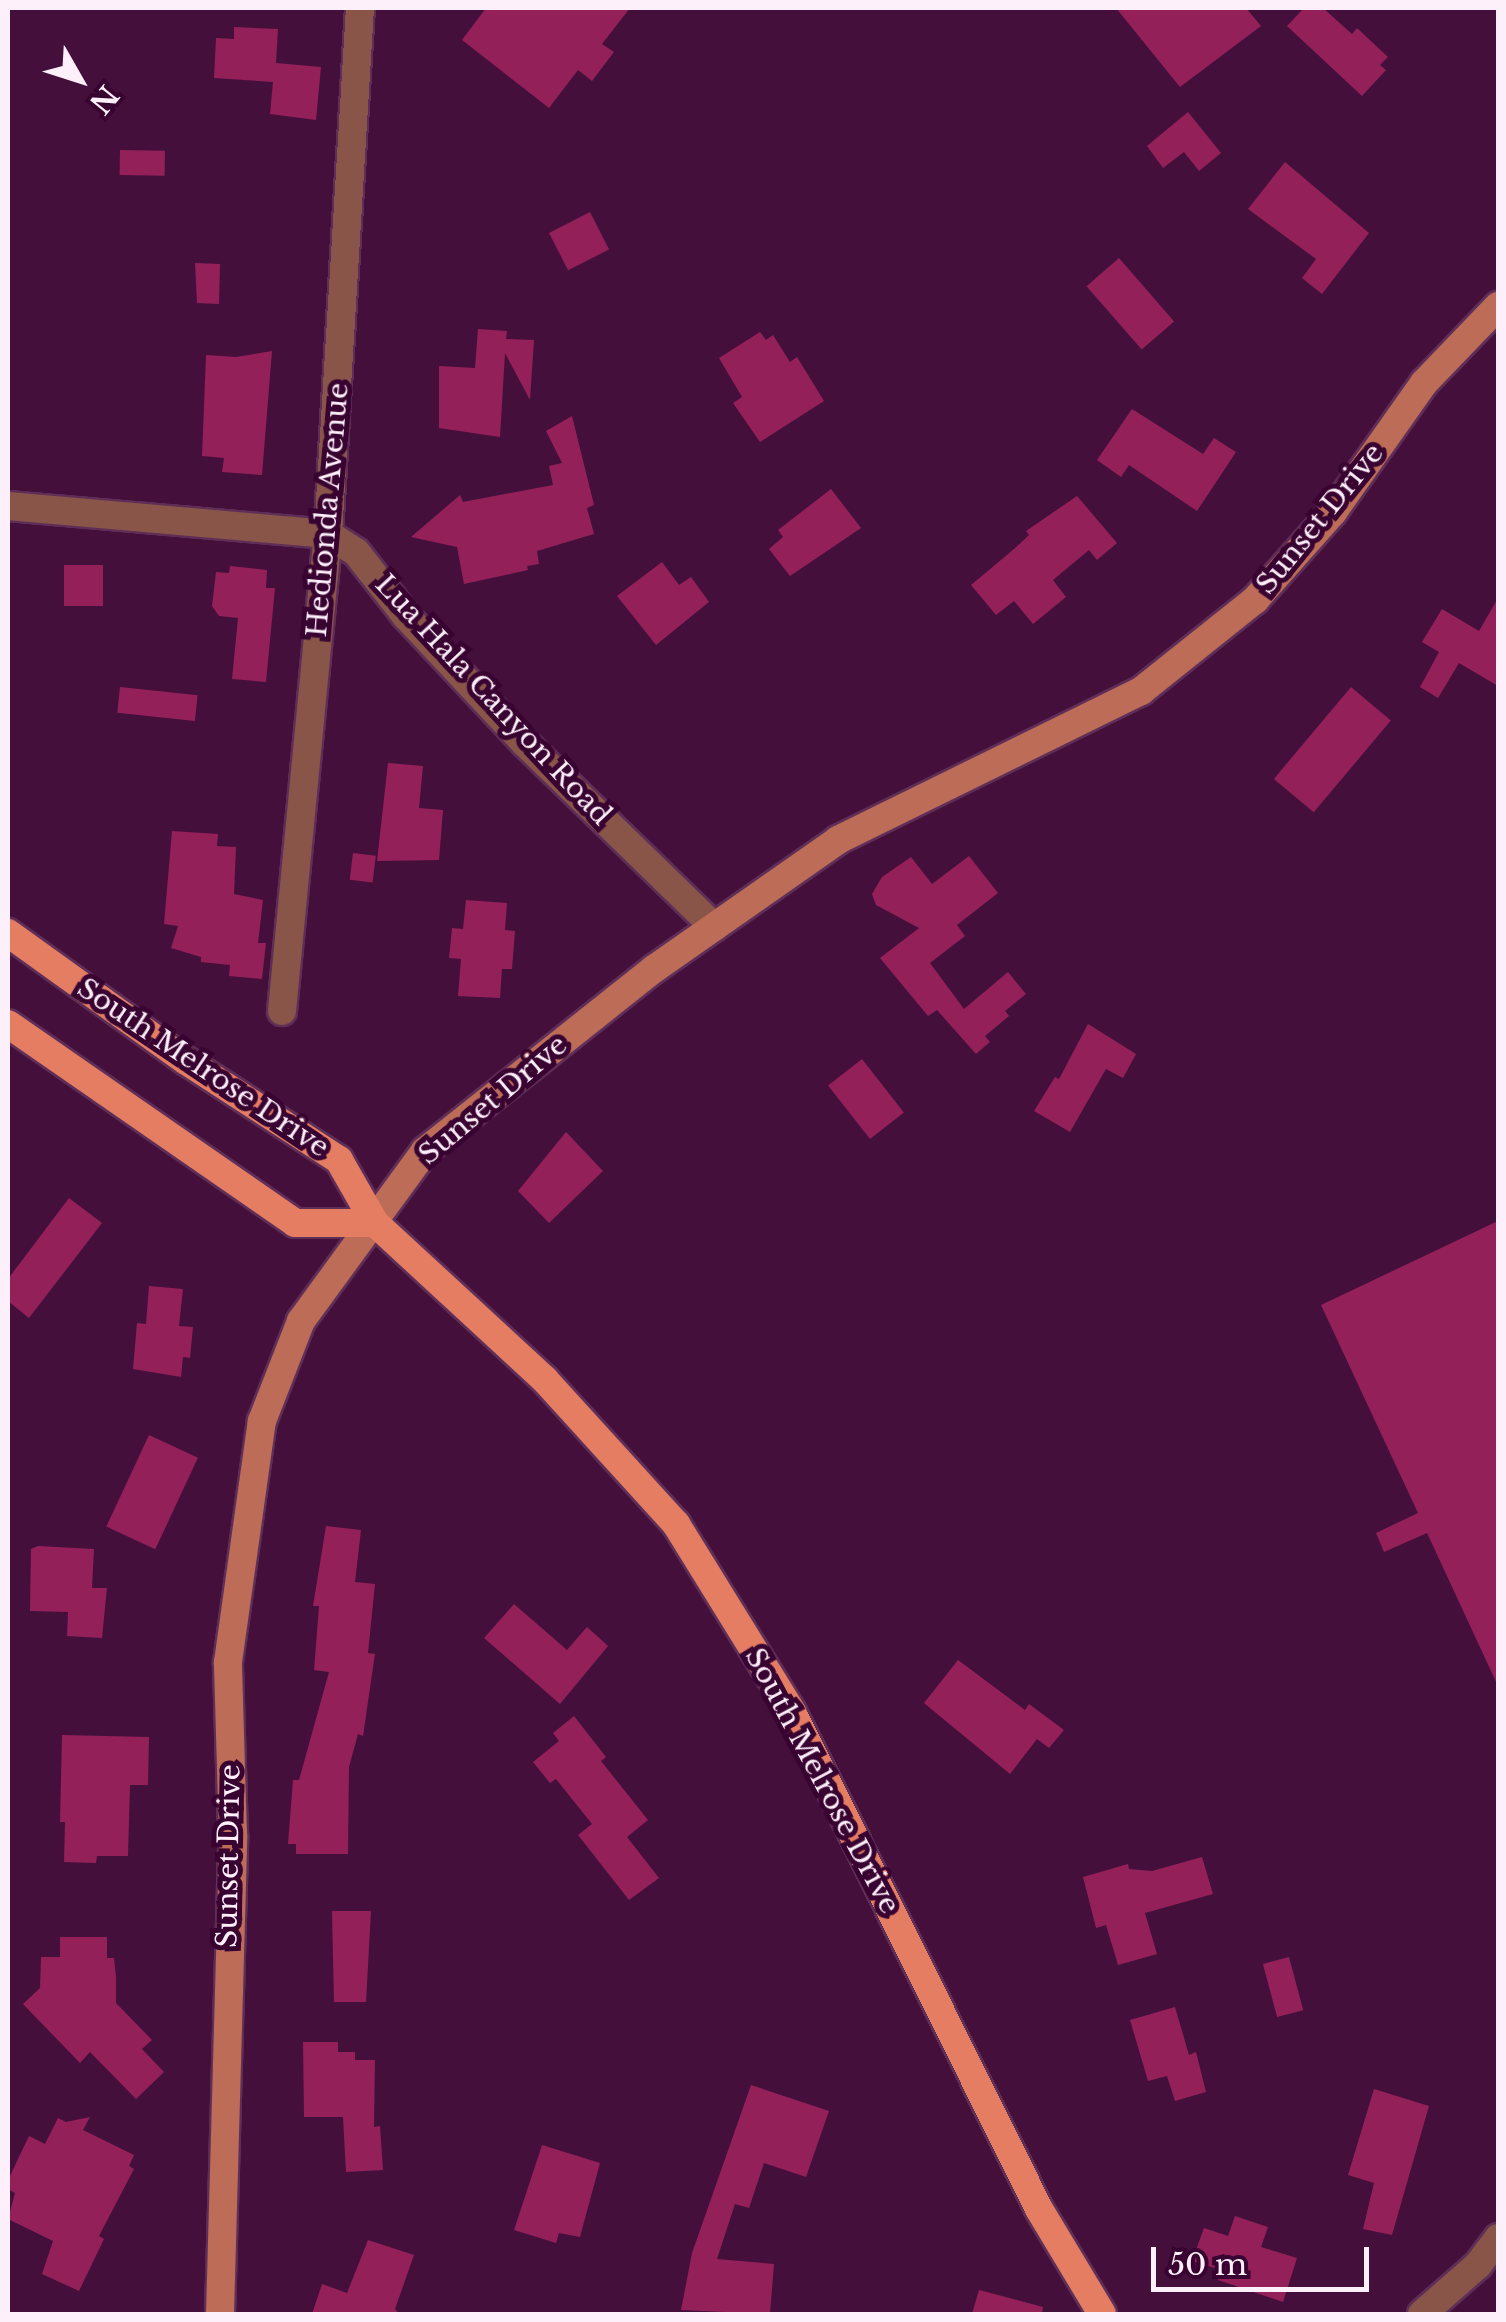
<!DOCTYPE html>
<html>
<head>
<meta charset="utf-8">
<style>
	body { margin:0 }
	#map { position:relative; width:1506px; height:2322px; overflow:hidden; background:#450f3c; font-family:"Libre Baskerville",serif }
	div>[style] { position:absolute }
	.building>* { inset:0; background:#94205a; transform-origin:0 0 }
	.roads { filter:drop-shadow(2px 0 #5f2e57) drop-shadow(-2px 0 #5f2e57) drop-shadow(0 2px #5f2e57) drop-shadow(0 -2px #5f2e57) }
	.minor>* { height:28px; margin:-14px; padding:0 14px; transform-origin:14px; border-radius:14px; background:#885548 }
	.tertiary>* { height:28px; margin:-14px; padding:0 14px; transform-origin:14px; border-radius:14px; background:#885548 }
	.secondary>* { height:28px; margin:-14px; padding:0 14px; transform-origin:14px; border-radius:14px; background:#bc6c57 }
	.primary>* { height:28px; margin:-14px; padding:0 14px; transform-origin:14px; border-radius:14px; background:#e57d63 }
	span { translate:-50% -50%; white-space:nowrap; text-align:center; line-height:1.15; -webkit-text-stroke:10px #390331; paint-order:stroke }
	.street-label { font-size:28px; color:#fef0fa }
	.frame { position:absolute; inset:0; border:10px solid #fef0fa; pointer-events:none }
	.north { position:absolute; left:30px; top:30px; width:100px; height:100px; -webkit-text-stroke:8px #390331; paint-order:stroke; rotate:129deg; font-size:28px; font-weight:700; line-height:40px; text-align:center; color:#fef0fa }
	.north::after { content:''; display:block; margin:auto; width:35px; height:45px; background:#fef0fa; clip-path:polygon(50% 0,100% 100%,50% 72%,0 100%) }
	.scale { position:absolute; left:1151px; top:2247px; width:218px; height:45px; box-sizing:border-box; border:5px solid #fef0fa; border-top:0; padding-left:12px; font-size:30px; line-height:35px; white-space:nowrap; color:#fef0fa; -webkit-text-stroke:8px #390331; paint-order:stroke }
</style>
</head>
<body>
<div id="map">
	<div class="building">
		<div style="clip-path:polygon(486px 8px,630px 8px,602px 44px,614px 52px,592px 81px,578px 70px,549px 108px,462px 40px)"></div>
		<div style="clip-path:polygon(1116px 8px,1246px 8px,1261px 26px,1180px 87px)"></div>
		<div style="clip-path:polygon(1304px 8px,1323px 8px,1352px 34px,1357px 28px,1388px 57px,1380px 65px,1386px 70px,1362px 96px,1287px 26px)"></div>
		<div style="clip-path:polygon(234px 27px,278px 29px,276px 63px,321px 67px,316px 120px,270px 114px,273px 82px,214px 78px,216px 38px,234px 39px)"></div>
		<div style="clip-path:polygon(1188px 112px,1221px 153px,1199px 171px,1184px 152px,1163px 168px,1147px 146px)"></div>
		<div style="left:120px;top:150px;width:45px;height:25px;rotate:1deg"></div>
		<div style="clip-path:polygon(1285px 162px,1369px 233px,1322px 294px,1302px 278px,1316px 259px,1248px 209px)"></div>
		<div style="left:590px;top:212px;width:42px;height:46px;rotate:63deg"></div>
		<div style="left:1119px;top:258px;width:84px;height:43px;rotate:49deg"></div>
		<div style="clip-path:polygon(195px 263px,220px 264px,219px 304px,197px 303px)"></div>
		<div style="clip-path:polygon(478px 329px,507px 331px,506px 339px,534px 340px,530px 400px,505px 353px,500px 437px,439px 428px,439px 366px,475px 368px)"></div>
		<div style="clip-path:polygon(760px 332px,766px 340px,773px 335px,790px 362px,797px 357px,824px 401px,760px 442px,733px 403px,742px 397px,719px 358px)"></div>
		<div style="clip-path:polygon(272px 351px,262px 475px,222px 472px,224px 458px,202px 456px,206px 355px,236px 357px)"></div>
		<div style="clip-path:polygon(1132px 409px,1203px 454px,1214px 438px,1236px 452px,1197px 511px,1129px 465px,1121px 477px,1097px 460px)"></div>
		<div style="clip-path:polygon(572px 416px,594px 505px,587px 508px,594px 534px,537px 551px,539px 564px,527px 566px,528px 570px,464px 584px,457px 547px,411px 537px,460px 495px,463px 502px,553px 485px,549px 466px,562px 463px,546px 431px)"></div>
		<div style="clip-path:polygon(831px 489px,861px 528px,790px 576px,769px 549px,783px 537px,778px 530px)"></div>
		<div style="clip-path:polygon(1077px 496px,1117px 543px,1097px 560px,1089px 550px,1053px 580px,1066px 597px,1033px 624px,1014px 601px,996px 615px,971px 585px,1014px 549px,1029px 535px,1026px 531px)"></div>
		<div style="clip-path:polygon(662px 562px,679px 585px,691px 577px,709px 602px,656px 645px,617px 596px)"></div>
		<div style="left:64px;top:565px;width:39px;height:41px"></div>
		<div style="clip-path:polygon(230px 566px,267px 570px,266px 588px,275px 588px,266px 682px,232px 679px,238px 618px,219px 616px,212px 606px,216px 572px,229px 573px)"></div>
		<div style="clip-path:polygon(1498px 598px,1498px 686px,1459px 663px,1438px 698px,1420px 687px,1439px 652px,1422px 642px,1442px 609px,1479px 631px)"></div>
		<div style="left:120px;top:687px;width:78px;height:26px;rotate:6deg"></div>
		<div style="left:1351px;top:687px;width:52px;height:120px;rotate:40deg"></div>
		<div style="clip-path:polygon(388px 763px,423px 766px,419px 808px,443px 810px,439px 860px,377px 861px)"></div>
		<div style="clip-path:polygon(172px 831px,218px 834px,217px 846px,236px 847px,234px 894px,263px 900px,258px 943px,266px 943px,262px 979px,229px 976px,230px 965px,201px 962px,201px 957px,171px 948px,178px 926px,164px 924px)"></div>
		<div style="left:353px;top:853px;width:23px;height:27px;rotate:7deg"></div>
		<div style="clip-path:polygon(969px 856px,998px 893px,957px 925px,965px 936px,930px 963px,964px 1009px,1008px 972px,1026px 994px,1005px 1011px,1009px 1016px,985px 1036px,990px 1042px,976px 1054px,937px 1010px,928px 1016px,880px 958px,919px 928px,876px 905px,872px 894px,882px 877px,911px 857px,932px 884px)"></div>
		<div style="clip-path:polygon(466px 900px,507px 903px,505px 930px,515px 931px,512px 969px,502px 969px,500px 998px,458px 996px,461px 959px,449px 958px,452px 928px,463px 929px)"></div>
		<div style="clip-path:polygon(1088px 1024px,1136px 1054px,1123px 1078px,1106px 1069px,1070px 1132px,1034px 1111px,1055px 1077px,1059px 1079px)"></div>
		<div style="left:862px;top:1059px;width:68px;height:43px;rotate:52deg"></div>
		<div style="clip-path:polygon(566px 1132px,603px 1171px,549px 1223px,518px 1191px)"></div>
		<div style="clip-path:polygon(69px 1198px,102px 1223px,29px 1318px,8px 1301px,8px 1279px)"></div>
		<div style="clip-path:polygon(1498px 1221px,1498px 1686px,1427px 1533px,1384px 1552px,1376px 1533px,1418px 1513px,1321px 1305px)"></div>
		<div style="clip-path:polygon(149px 1286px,183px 1289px,179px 1326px,193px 1327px,190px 1358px,183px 1357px,181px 1377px,133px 1369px,137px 1323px,146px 1324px)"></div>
		<div style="left:149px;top:1435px;width:54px;height:101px;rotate:25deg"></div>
		<div style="clip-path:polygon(326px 1526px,361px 1530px,355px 1582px,375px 1584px,368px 1653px,375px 1654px,363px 1736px,358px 1734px,349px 1767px,348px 1854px,296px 1854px,296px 1844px,288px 1844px,293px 1780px,299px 1780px,329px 1672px,314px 1670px,319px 1606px,313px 1606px)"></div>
		<div style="clip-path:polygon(38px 1546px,94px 1549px,92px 1588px,107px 1588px,102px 1638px,67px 1636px,68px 1612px,30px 1611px,31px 1549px)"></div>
		<div style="clip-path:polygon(514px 1604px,567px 1650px,587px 1627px,608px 1646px,560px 1704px,484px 1638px)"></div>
		<div style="clip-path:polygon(958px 1660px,1025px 1710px,1029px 1704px,1064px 1730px,1049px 1748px,1037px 1739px,1010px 1774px,924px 1703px)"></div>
		<div style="clip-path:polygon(574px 1716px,606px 1757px,601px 1761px,648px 1820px,627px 1837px,659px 1878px,629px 1900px,578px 1835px,592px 1824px,556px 1779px,550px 1783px,533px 1762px,559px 1741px,553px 1733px)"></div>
		<div style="clip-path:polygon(62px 1735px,149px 1737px,148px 1785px,130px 1785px,128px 1856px,97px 1856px,96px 1863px,64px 1862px,65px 1822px,60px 1822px)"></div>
		<div style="clip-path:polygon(1202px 1857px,1213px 1894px,1145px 1913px,1157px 1954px,1118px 1965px,1106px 1925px,1096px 1928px,1083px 1877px,1128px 1864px,1129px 1869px,1152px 1871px)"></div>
		<div style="clip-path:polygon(332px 1911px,371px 1911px,366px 2002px,334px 2002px)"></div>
		<div style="clip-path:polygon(60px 1937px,107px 1937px,107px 1958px,114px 1958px,116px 1977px,116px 2003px,152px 2040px,142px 2049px,164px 2072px,136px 2099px,90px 2052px,80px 2063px,23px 2004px,40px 1988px,41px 1957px,60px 1957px)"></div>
		<div style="left:1289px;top:1957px;width:55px;height:27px;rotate:75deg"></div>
		<div style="clip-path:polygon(1175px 2007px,1189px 2055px,1196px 2052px,1206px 2092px,1175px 2101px,1167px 2076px,1148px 2081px,1130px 2020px)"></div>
		<div style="clip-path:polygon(303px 2042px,338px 2042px,338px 2052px,355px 2052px,355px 2060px,375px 2060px,374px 2127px,380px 2126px,383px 2170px,346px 2172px,343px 2117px,304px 2117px)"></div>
		<div style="clip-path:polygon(751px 2085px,829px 2111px,806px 2177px,764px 2163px,749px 2208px,735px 2204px,717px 2259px,774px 2264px,770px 2314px,681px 2310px,692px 2253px)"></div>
		<div style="clip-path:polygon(1374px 2089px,1429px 2106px,1392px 2235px,1363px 2229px,1374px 2183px,1348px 2175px)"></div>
		<div style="clip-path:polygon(90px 2117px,83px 2130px,134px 2155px,129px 2166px,134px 2169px,99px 2236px,104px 2239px,79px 2291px,42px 2274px,53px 2241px,8px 2219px,15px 2193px,8px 2189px,8px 2180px,29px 2136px,45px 2144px,58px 2118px,66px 2122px)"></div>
		<div style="clip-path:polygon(542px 2145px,600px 2163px,580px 2237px,559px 2233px,556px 2243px,514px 2230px)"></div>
		<div style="clip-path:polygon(1235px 2216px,1268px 2227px,1261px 2247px,1297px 2258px,1283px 2302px,1218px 2280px,1221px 2270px,1192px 2261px,1204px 2228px,1228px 2236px)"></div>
		<div style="clip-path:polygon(368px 2240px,414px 2255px,395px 2309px,399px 2314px,312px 2314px,322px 2284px,347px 2293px)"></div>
		<div style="clip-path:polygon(979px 2290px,1043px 2307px,1042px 2314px,972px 2314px)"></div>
	</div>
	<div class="roads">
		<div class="minor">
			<div style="left:8px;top:506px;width:321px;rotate:5deg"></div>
			<div style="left:328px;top:534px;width:33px;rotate:33deg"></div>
			<div style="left:356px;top:552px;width:81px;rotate:52deg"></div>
			<div style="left:406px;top:616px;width:174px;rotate:46.9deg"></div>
			<div style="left:525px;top:743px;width:264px;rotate:44.2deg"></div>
			<div style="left:282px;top:1011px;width:479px;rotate:-84.5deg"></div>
			<div style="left:328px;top:534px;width:527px;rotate:-86.52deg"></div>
		</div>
		<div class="tertiary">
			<div style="left:1422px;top:2314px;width:74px;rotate:-41.2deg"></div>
			<div style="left:1478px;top:2265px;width:34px;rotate:-53deg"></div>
		</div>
		<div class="secondary">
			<div style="left:220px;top:2314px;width:479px;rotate:-88.4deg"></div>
			<div style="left:233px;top:1835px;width:173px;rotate:-91.7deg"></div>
			<div style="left:228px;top:1662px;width:243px;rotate:-82deg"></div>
			<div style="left:262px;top:1421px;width:107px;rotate:-68.7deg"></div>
			<div style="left:301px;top:1321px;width:210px;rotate:-53.9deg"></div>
			<div style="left:425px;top:1151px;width:293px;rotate:-38.5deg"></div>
			<div style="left:654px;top:969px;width:225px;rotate:-35deg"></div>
			<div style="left:838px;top:840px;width:338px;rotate:-26.2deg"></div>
			<div style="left:1141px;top:691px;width:146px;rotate:-38.6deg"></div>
			<div style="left:1255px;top:600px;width:118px;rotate:-48.4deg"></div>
			<div style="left:1333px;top:512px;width:158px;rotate:-54.8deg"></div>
			<div style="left:1424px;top:383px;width:107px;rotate:-46.1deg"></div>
		</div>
		<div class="primary">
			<div style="left:8px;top:933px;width:218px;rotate:35.7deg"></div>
			<div style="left:185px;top:1060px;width:184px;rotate:33deg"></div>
			<div style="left:339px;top:1160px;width:73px;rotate:60.3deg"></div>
			<div style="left:375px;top:1223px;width:231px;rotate:42.7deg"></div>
			<div style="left:545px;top:1380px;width:195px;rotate:47.7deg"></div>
			<div style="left:676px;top:1524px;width:221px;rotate:58.3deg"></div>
			<div style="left:792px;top:1712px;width:555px;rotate:63.57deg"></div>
			<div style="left:1039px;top:2209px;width:122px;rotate:59deg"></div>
			<div style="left:8px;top:1024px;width:349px;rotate:34.7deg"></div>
			<div style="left:295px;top:1223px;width:80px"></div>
		</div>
	</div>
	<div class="street-label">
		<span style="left:328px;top:510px;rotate:-85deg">Hedionda Avenue</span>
		<span style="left:1320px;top:519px;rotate:-51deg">Sunset Drive</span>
		<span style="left:493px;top:700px;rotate:47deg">Lua Hala Canyon Road</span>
		<span style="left:203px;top:1068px;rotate:34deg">South Melrose Drive</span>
		<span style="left:493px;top:1100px;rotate:-40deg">Sunset Drive</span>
		<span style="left:822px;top:1781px;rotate:62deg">South Melrose Drive</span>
		<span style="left:229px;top:1856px;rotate:-89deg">Sunset Drive</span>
	</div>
	<div class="frame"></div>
	<div class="north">N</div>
	<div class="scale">50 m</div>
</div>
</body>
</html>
